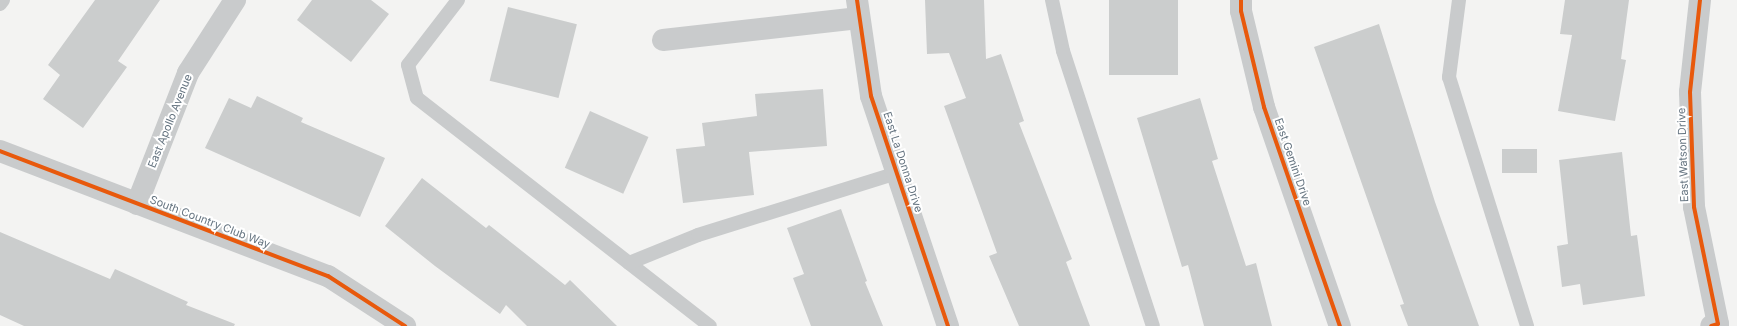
<!DOCTYPE html>
<html>
<head>
<meta charset="utf-8">
<style>
	body { margin:0 }
	#map { position:relative; width:1737px; height:326px; overflow:hidden; background:#f3f3f2; font-family:Inter,sans-serif }
	div>[style] { position:absolute }
	.building>* { inset:0; background:#cbcdcd; transform-origin:0 0 }
	.service>* { height:14px; margin:-7px; padding:0 7px; transform-origin:7px; border-radius:7px; background:#c9cbcc }
	.minor>* { height:22px; margin:-11px; padding:0 11px; transform-origin:11px; border-radius:11px; background:#c9cbcc }
	.tertiary>* { height:22px; margin:-11px; padding:0 11px; transform-origin:11px; border-radius:11px; background:#c9cbcc }
	.cycleway>* { height:4px; margin:-2px; padding:0 2px; transform-origin:2px; border-radius:2px; background:#e8590c }
	span { translate:-50% -50%; white-space:nowrap; text-align:center; line-height:1.15; -webkit-text-stroke:4px #fff; paint-order:stroke }
	.street-label { font-size:11px; color:#657480 }
</style>
</head>
<body>
<div id="map">
	<div class="building">
		<div style="clip-path:polygon(95px 0,160px 0,118px 61px,127px 67px,83px 128px,43px 99px,60px 75px,48px 65px)"></div>
		<div style="clip-path:polygon(312px 0,371px 0,389px 14px,351px 62px,297px 20px)"></div>
		<div style="clip-path:polygon(925px 0,984px 0,986px 59px,1001px 54px,1024px 121px,1019px 123px,1072px 259px,1066px 262px,1090px 326px,1019px 326px,989px 256px,997px 253px,944px 106px,966px 98px,949px 53px,927px 54px)"></div>
		<div style="left:1109px;top:0;width:69px;height:75px"></div>
		<div style="clip-path:polygon(1565px 0,1629px 0,1621px 59px,1626px 60px,1615px 121px,1558px 111px,1572px 35px,1560px 34px)"></div>
		<div style="left:508px;top:7px;width:71px;height:76px;rotate:14deg"></div>
		<div style="clip-path:polygon(1379px 24px,1435px 202px,1479px 326px,1408px 326px,1400px 305px,1404px 304px,1314px 47px)"></div>
		<div style="clip-path:polygon(823px 89px,827px 146px,749px 152px,754px 195px,683px 203px,676px 149px,705px 146px,702px 123px,757px 116px,755px 94px)"></div>
		<div style="clip-path:polygon(257px 96px,303px 118px,301px 122px,385px 158px,360px 217px,205px 148px,229px 98px,251px 108px)"></div>
		<div style="clip-path:polygon(1200px 98px,1218px 159px,1212px 161px,1246px 266px,1256px 263px,1272px 326px,1204px 326px,1188px 265px,1182px 267px,1137px 118px)"></div>
		<div style="left:590px;top:111px;width:64px;height:62px;rotate:24deg"></div>
		<div style="left:1502px;top:149px;width:35px;height:24px"></div>
		<div style="clip-path:polygon(1622px 152px,1631px 236px,1637px 235px,1645px 296px,1583px 305px,1580px 284px,1562px 287px,1557px 246px,1568px 244px,1559px 160px)"></div>
		<div style="clip-path:polygon(422px 178px,486px 228px,489px 225px,565px 285px,570px 280px,617px 326px,527px 326px,506px 305px,500px 314px,435px 266px,385px 226px)"></div>
		<div style="clip-path:polygon(841px 209px,867px 281px,865px 282px,883px 326px,811px 326px,793px 278px,804px 274px,787px 228px)"></div>
		<div style="clip-path:polygon(0 232px,110px 279px,115px 269px,188px 302px,186px 305px,235px 324px,234px 326px,24px 326px,0 315px)"></div>
	</div>
	<div class="service">
		<div style="left:458px;top:0;width:82px;rotate:127.6deg"></div>
		<div style="left:408px;top:65px;width:34px;rotate:75deg"></div>
		<div style="left:417px;top:98px;width:371px;rotate:37.9deg"></div>
		<div style="left:1052px;top:0;width:52px;rotate:77.8deg"></div>
		<div style="left:1063px;top:51px;width:289px;rotate:71.9deg"></div>
		<div style="left:1459px;top:0;width:78px;rotate:97.4deg"></div>
		<div style="left:1449px;top:77px;width:261px;rotate:72.6deg"></div>
		<div style="left:0;top:4px;width:5px;rotate:-53deg"></div>
		<div style="left:629px;top:263px;width:74px;rotate:-22.1deg"></div>
		<div style="left:698px;top:235px;width:208px;rotate:-17.3deg"></div>
	</div>
	<div class="minor">
		<div style="left:857px;top:0;width:97px;rotate:81.7deg"></div>
		<div style="left:871px;top:96px;width:243px;rotate:71.5deg"></div>
		<div style="left:1241px;top:0;width:11px;rotate:90deg"></div>
		<div style="left:1241px;top:11px;width:99px;rotate:76.5deg"></div>
		<div style="left:1264px;top:107px;width:232px;rotate:70.9deg"></div>
		<div style="left:1700px;top:0;width:93px;rotate:96.2deg"></div>
		<div style="left:1690px;top:92px;width:115px;rotate:88deg"></div>
		<div style="left:1694px;top:207px;width:119px;rotate:78.4deg"></div>
		<div style="left:1718px;top:324px;width:7px;rotate:164deg"></div>
		<div style="left:663px;top:40px;width:197px;rotate:-6.4deg"></div>
		<div style="left:137px;top:204px;width:141px;rotate:-68.7deg"></div>
		<div style="left:188px;top:73px;width:87px;rotate:-57.2deg"></div>
	</div>
	<div class="tertiary">
		<div style="left:0;top:151px;width:351px;rotate:20.9deg"></div>
		<div style="left:328px;top:276px;width:92px;rotate:33deg"></div>
	</div>
	<div class="cycleway">
		<div style="left:857px;top:0;width:97px;rotate:81.7deg"></div>
		<div style="left:871px;top:96px;width:243px;rotate:71.5deg"></div>
		<div style="left:1241px;top:0;width:11px;rotate:90deg"></div>
		<div style="left:1241px;top:11px;width:99px;rotate:76.5deg"></div>
		<div style="left:1264px;top:107px;width:232px;rotate:70.9deg"></div>
		<div style="left:1700px;top:0;width:93px;rotate:96.2deg"></div>
		<div style="left:1690px;top:92px;width:115px;rotate:88deg"></div>
		<div style="left:1694px;top:207px;width:119px;rotate:78.4deg"></div>
		<div style="left:1718px;top:324px;width:7px;rotate:164deg"></div>
		<div style="left:0;top:151px;width:351px;rotate:20.9deg"></div>
		<div style="left:328px;top:276px;width:92px;rotate:33deg"></div>
	</div>
	<div class="street-label">
		<span style="left:170px;top:121px;rotate:-68deg">East Apollo Avenue</span>
		<span style="left:1683px;top:155px;rotate:-92deg">East Watson Drive</span>
		<span style="left:903px;top:162px;rotate:72deg">East La Donna Drive</span>
		<span style="left:1293px;top:162px;rotate:71deg">East Gemini Drive</span>
		<span style="left:210px;top:222px;rotate:21deg">South Country Club Way</span>
	</div>
</div>
</body>
</html>
